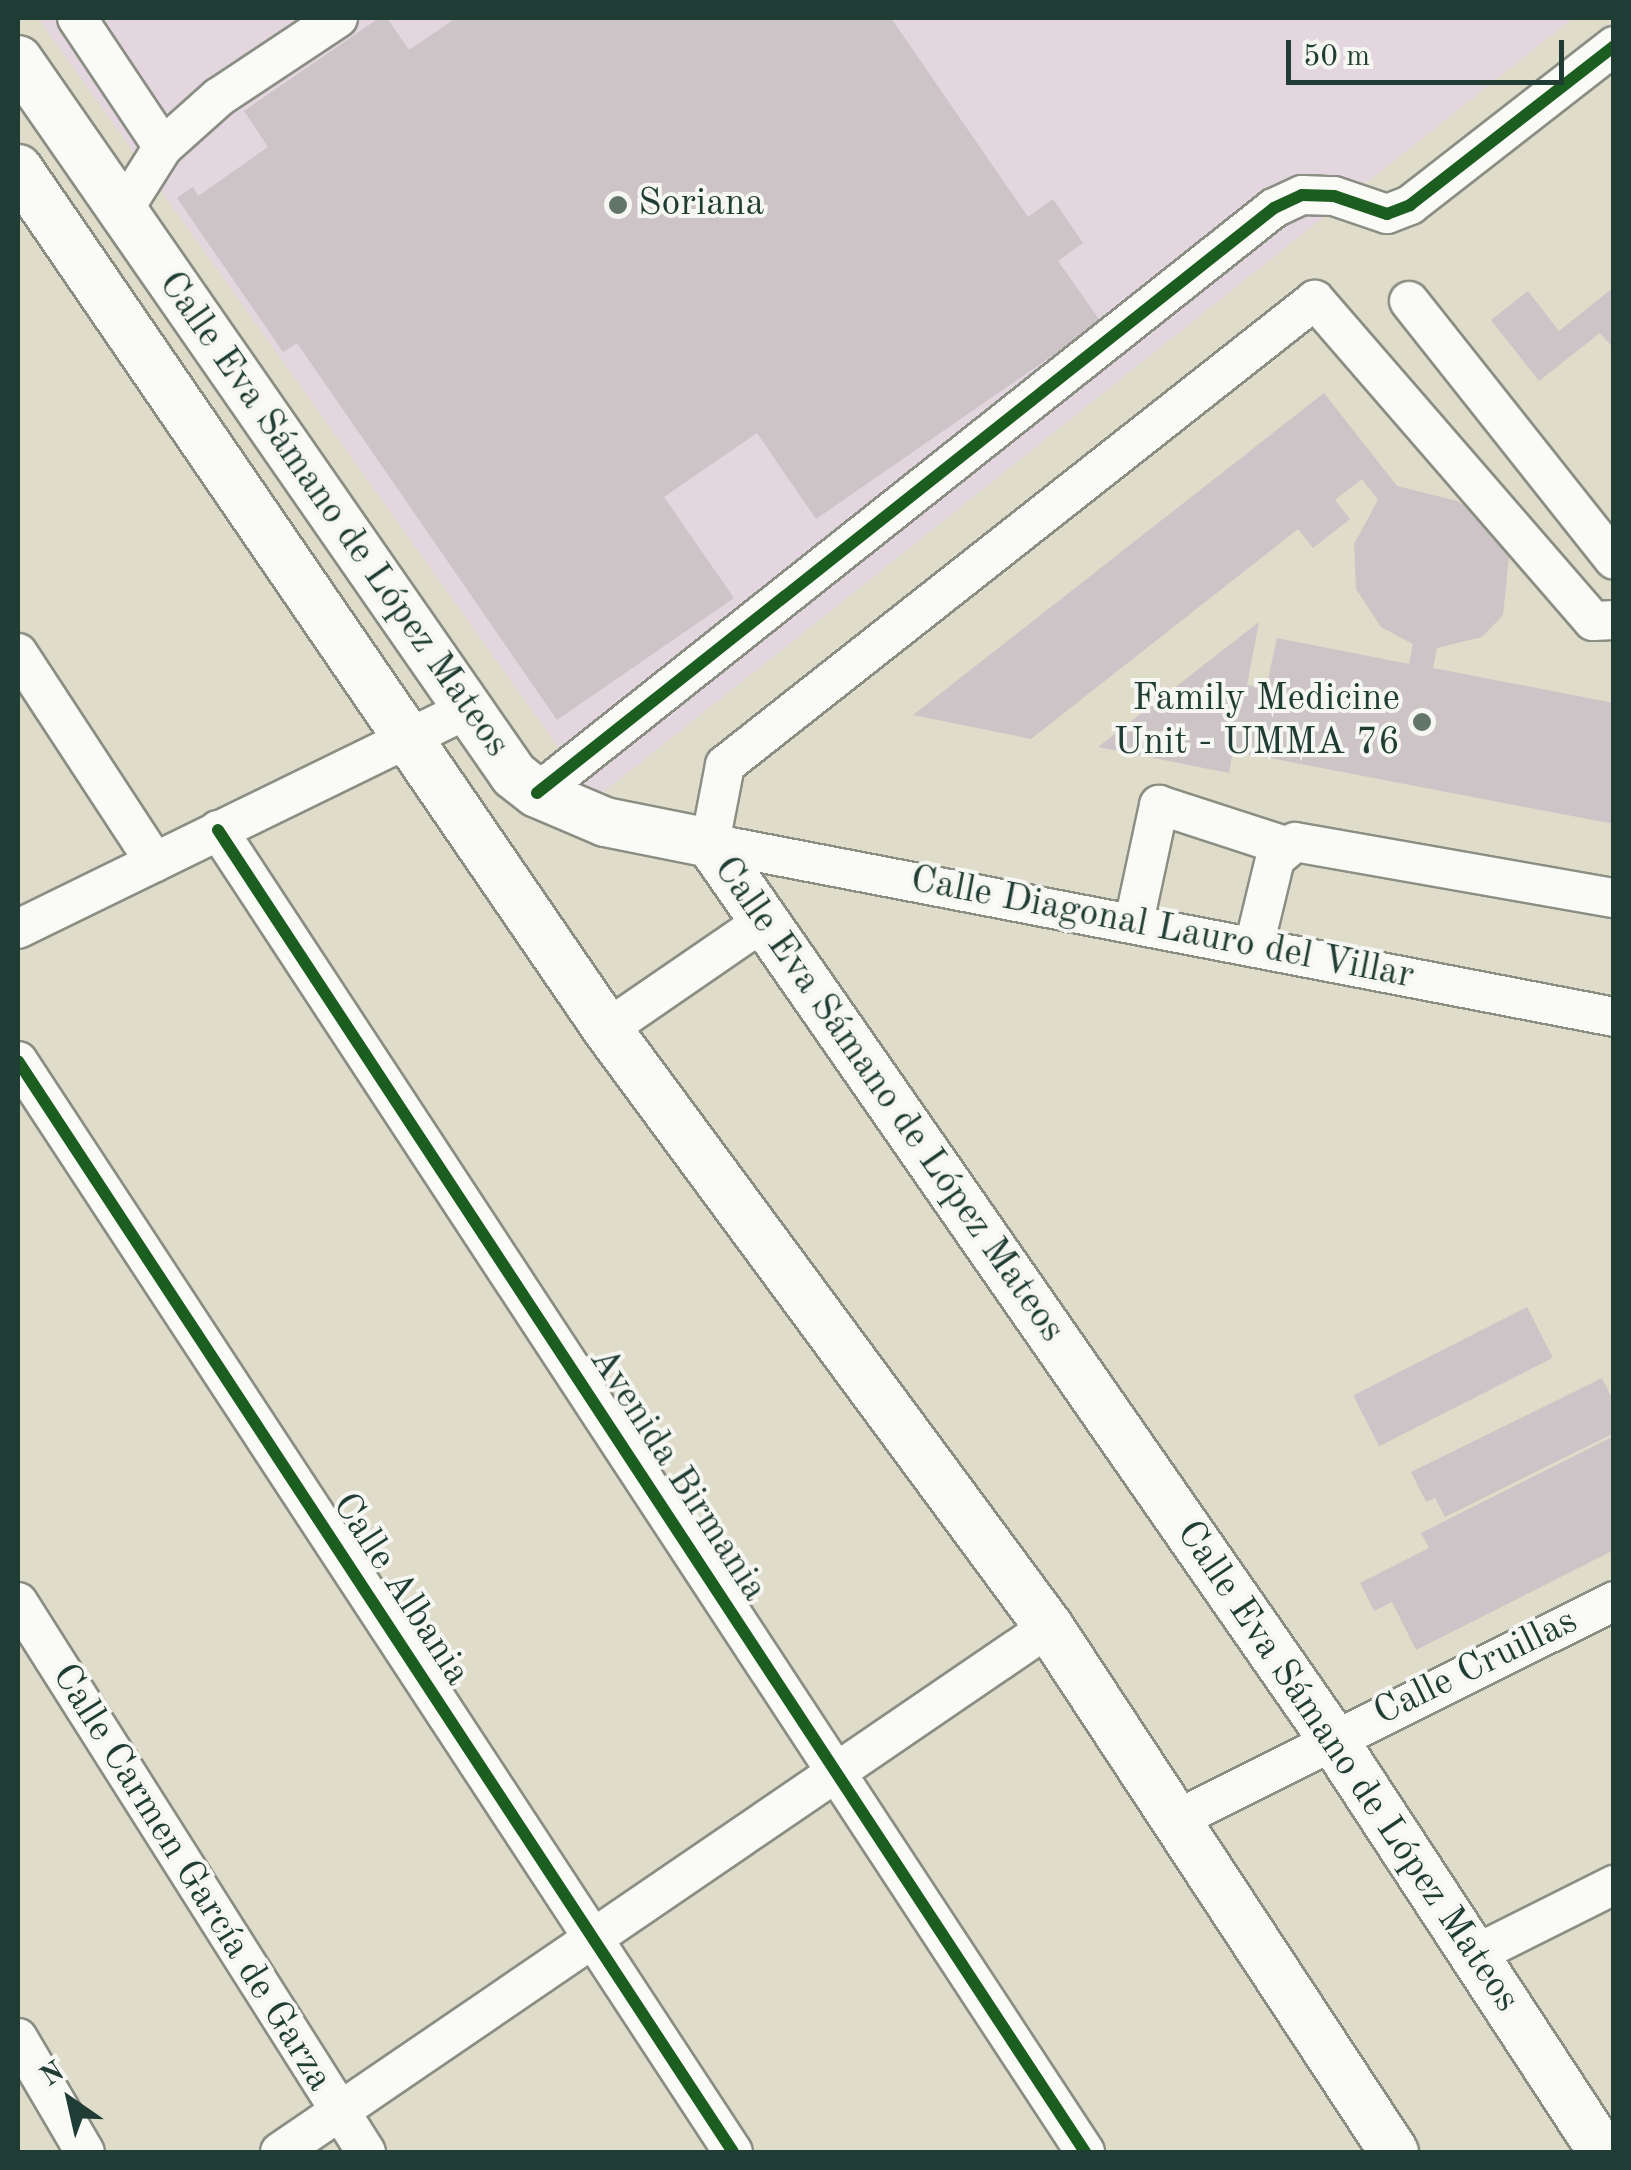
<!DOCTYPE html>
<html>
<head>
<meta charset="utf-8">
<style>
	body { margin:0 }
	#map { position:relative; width:1631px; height:2170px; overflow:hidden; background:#dfdcca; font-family:"Old Standard TT",serif }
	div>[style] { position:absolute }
	.built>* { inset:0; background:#e3d6de }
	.building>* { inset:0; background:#ccc4c6; transform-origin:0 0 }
	.roads { filter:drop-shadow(2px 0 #8a8e83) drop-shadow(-2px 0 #8a8e83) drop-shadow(0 2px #8a8e83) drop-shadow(0 -2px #8a8e83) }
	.minor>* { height:38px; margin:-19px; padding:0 19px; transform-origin:19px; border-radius:19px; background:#fafaf7 }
	.major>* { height:48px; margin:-24px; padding:0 24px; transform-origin:24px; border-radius:24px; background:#fafaf7 }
	.cycleway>* { height:12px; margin:-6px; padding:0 6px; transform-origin:6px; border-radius:6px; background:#1b5e20 }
	.dots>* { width:28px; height:28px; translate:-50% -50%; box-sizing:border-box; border:5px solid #f6f6f2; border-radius:50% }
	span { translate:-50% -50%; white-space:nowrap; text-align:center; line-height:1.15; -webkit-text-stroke:8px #f6f6f2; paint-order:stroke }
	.poi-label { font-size:38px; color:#1f3d34 }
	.left { translate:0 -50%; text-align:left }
	.right { translate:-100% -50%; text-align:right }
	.street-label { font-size:38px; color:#1f3d34 }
	.frame { position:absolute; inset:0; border:20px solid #1f3d34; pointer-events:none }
	.north { position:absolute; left:20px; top:2050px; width:100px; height:100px; -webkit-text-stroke:8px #f6f6f2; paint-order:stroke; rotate:326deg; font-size:28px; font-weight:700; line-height:40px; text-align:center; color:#1f3d34 }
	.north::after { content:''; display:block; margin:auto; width:35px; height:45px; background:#1f3d34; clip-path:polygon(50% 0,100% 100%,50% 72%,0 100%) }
	.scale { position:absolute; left:1286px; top:40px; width:278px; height:45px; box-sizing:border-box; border:5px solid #1f3d34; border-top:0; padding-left:12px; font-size:30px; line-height:35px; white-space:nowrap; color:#1f3d34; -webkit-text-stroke:8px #f6f6f2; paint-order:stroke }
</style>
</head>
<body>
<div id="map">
	<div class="built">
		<div style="clip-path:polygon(38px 18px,1573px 18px,595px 799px)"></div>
	</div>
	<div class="building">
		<div style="clip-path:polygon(379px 18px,387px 18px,409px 50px,456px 18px,891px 18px,1028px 217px,1053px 199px,1083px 243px,1058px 261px,1101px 322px,816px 519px,757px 433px,664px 497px,734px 598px,557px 720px,297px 343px,283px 352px,177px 198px,193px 187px,198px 196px,268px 147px,244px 111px)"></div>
		<div style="clip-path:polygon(1614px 287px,1614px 349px,1600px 333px,1539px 381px,1491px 320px,1528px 291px,1559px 331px)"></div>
		<div style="clip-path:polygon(1324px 393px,1397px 486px,1457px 501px,1492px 524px,1509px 557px,1503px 615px,1482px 637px,1437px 648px,1433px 668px,1614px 703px,1614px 824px,1233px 751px,1229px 773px,1098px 747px,1259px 622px,1247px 685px,1266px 688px,1277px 638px,1409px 664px,1413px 644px,1381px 627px,1356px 589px,1354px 544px,1378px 500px,1362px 479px,1335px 500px,1350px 519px,1313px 548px,1298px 529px,1031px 739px,913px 715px)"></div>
		<div style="left:1527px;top:1307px;width:57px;height:195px;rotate:63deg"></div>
		<div style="clip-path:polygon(1602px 1378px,1614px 1402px,1614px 1433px,1445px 1517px,1435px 1498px,1426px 1502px,1411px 1472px)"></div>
		<div style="clip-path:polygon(1614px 1436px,1614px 1550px,1416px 1650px,1392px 1602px,1374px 1611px,1360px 1583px,1429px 1548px,1421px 1533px)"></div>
	</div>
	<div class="roads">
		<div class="minor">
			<div style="left:77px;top:18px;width:155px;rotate:56.3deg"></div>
			<div style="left:122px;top:212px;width:77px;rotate:-57.8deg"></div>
			<div style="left:163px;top:147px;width:75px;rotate:-41.8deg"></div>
			<div style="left:219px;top:97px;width:143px;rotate:-33.6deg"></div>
			<div style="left:1409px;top:301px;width:330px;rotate:51.6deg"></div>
			<div style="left:1614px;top:620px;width:21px;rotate:177deg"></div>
			<div style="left:1593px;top:621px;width:425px;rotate:-130.9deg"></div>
			<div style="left:1315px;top:300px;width:751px;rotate:141.76deg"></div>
			<div style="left:725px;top:765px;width:79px;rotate:100.9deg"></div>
			<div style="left:710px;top:843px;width:921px;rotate:10.89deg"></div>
			<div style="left:18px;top:653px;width:250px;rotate:56.8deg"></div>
			<div style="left:537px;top:793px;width:941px;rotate:-38.44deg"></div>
			<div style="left:1274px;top:208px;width:31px;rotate:-25deg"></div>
			<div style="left:1302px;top:195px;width:32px;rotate:2deg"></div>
			<div style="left:1334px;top:196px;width:56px;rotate:18.8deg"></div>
			<div style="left:1387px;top:214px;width:25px;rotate:-21deg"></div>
			<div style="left:1410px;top:205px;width:259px;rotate:-37.9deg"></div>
			<div style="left:218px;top:830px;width:1581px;rotate:56.74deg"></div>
			<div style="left:1134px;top:922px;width:120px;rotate:-77.9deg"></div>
			<div style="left:1159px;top:805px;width:133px;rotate:18deg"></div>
			<div style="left:18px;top:929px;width:501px;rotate:-26.05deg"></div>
			<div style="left:1254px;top:946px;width:89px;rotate:-76.4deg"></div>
			<div style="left:1275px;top:859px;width:26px;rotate:-40deg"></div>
			<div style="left:1295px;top:842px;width:324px;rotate:10deg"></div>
			<div style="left:607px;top:1029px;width:191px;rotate:-34.5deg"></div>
			<div style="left:18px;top:1061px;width:1304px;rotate:56.76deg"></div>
			<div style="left:18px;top:1602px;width:651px;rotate:57.68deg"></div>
			<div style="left:1179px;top:1818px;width:486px;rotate:-26.5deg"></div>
			<div style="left:1474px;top:1955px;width:157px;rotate:-26.6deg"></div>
			<div style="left:18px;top:2038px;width:132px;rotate:59.6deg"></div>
			<div style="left:280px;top:2152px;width:931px;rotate:-34.32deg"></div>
		</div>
		<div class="major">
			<div style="left:18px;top:60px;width:870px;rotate:55.25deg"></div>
			<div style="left:514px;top:775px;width:29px;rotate:38deg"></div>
			<div style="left:537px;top:793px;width:74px;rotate:23.1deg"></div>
			<div style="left:605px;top:822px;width:107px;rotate:11.3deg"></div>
			<div style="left:710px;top:843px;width:1090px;rotate:55.2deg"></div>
			<div style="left:1332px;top:1738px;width:495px;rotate:56.8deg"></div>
			<div style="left:18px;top:169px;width:1042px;rotate:55.59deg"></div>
			<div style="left:607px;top:1029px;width:744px;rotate:53.53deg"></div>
			<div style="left:1049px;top:1627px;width:628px;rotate:56.69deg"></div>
		</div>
	</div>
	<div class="cycleway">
		<div style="left:537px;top:793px;width:941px;rotate:-38.44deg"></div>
		<div style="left:1274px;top:208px;width:31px;rotate:-25deg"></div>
		<div style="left:1302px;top:195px;width:32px;rotate:2deg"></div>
		<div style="left:1334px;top:196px;width:56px;rotate:18.8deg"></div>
		<div style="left:1387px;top:214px;width:25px;rotate:-21deg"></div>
		<div style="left:1410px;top:205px;width:259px;rotate:-37.9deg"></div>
		<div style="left:218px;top:830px;width:1581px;rotate:56.74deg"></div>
		<div style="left:18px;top:1061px;width:1304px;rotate:56.76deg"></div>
	</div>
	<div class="dots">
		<div style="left:618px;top:205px;background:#627568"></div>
		<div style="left:1422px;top:722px;background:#627568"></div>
	</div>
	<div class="poi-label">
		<span class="left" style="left:638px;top:205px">Soriana</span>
		<span class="right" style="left:1400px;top:722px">Family Medicine<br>Unit - UMMA 76</span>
	</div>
	<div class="street-label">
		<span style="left:333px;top:515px;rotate:55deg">Calle Eva Sámano de López Mateos</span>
		<span style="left:1162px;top:929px;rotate:11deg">Calle Diagonal Lauro del Villar</span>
		<span style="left:888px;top:1100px;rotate:55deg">Calle Eva Sámano de López Mateos</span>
		<span style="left:677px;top:1475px;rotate:57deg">Avenida Birmania</span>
		<span style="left:400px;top:1590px;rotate:57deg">Calle Albania</span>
		<span style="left:1476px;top:1668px;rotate:-26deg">Calle Cruillas</span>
		<span style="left:1347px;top:1767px;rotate:56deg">Calle Eva Sámano de López Mateos</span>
		<span style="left:191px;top:1878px;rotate:58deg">Calle Carmen García de Garza</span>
	</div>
	<div class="frame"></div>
	<div class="north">N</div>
	<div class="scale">50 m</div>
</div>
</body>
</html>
